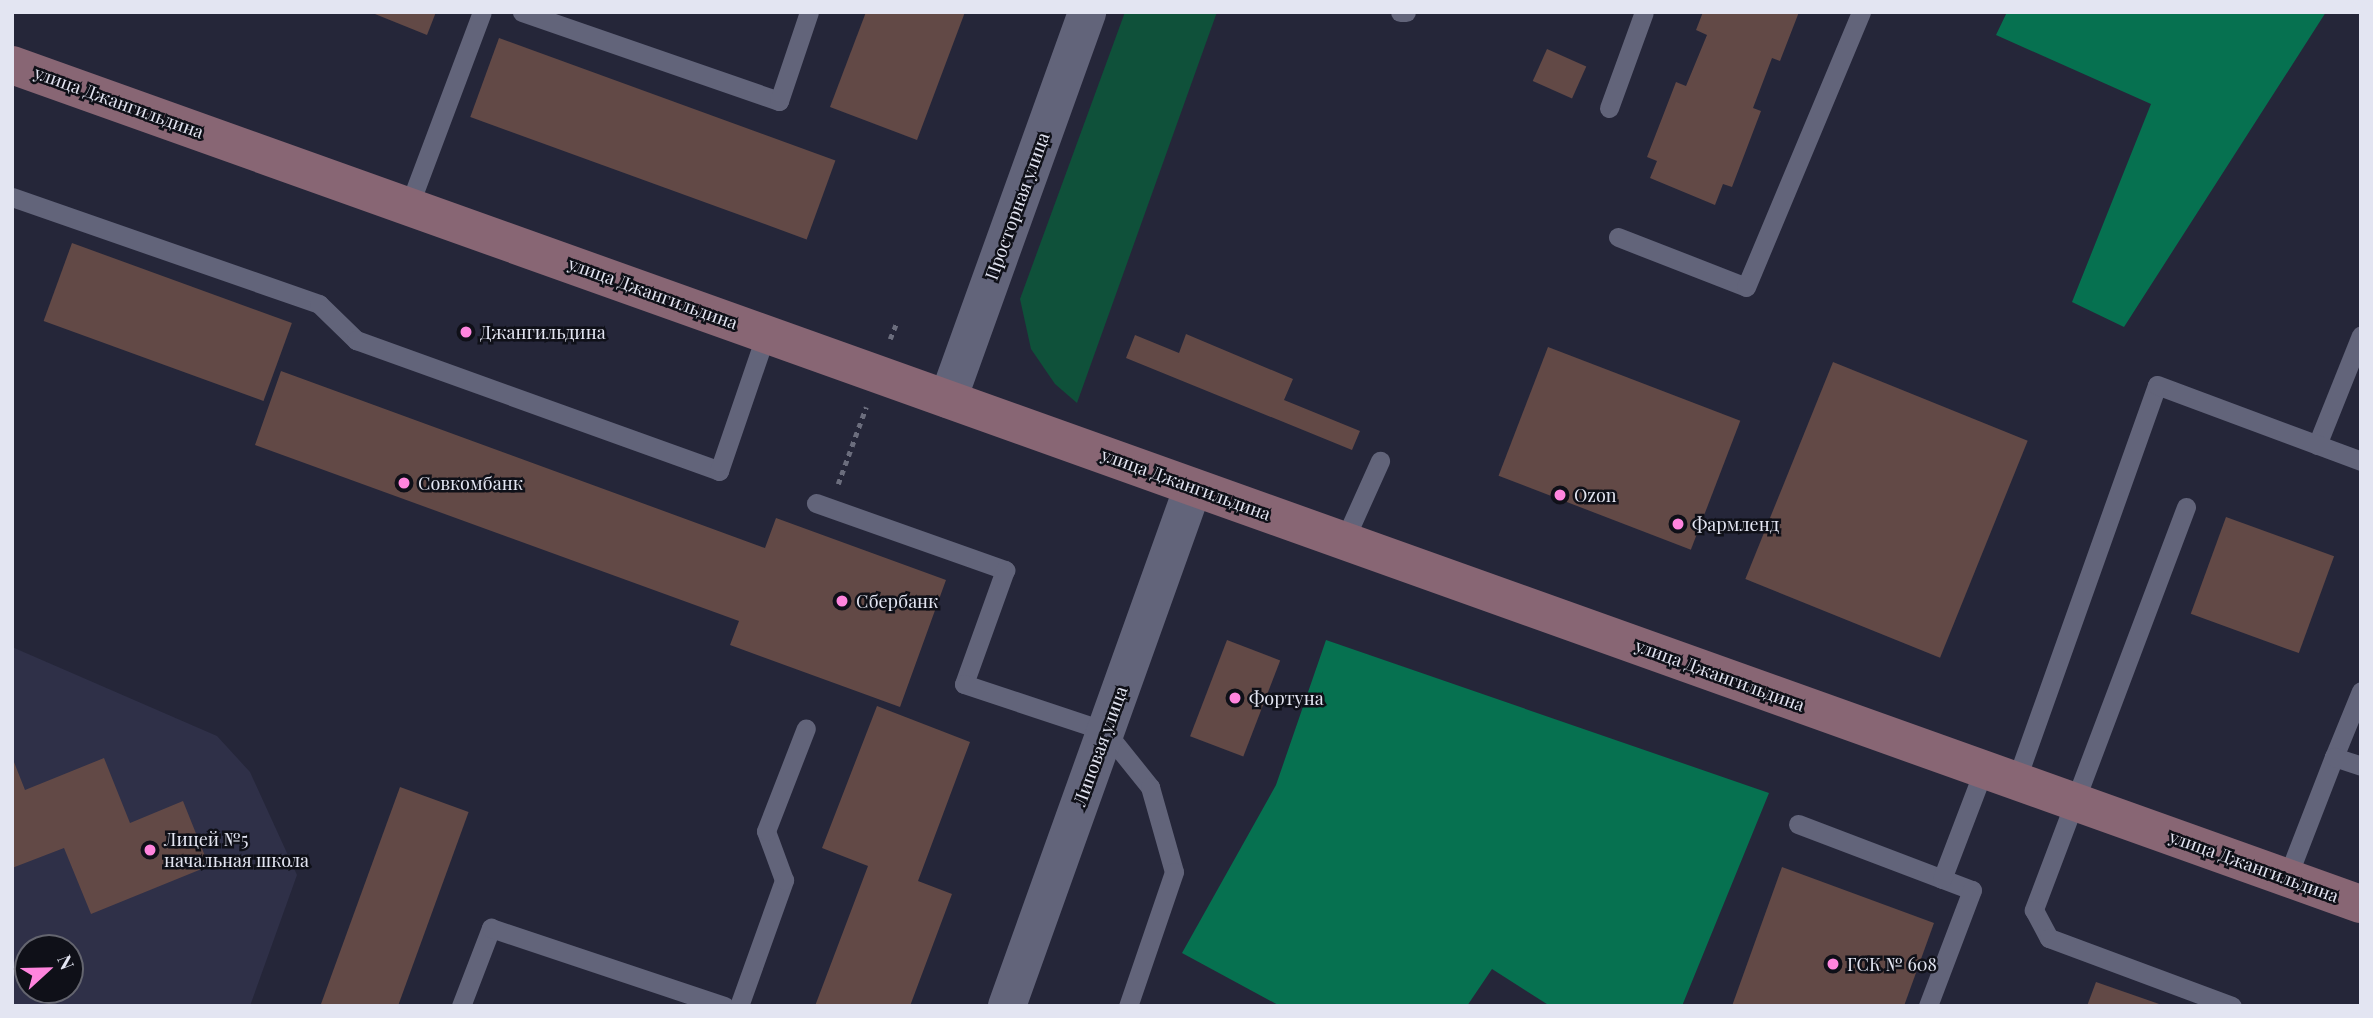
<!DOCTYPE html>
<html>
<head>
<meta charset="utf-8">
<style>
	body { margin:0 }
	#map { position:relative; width:2373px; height:1018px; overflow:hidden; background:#252639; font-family:"Playfair Display",serif }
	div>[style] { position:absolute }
	.built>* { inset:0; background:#2f3048 }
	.green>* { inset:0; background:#0f513a }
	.forest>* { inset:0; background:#067150 }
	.building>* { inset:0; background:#624946; transform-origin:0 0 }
	.path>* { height:4.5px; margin-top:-2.25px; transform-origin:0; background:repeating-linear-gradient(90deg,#6b6d7d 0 5px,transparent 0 10px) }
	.service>* { height:19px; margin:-9.5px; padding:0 9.5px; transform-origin:9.5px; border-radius:9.5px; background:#62647a }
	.minor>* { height:38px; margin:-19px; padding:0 19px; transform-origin:19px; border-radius:19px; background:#62647a }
	.tertiary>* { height:38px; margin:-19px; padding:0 19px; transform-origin:19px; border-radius:19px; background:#62647a }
	.secondary>* { height:38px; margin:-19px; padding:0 19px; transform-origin:19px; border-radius:19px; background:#886674 }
	.dots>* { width:19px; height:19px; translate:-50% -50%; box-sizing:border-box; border:4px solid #0f1018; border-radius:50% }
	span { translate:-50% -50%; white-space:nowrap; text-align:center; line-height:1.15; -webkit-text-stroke:5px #0f1018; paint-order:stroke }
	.street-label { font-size:18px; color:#e3e5f2 }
	.poi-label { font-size:18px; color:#e3e5f2 }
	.left { translate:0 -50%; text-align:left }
	.frame { position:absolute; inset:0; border:14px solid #e3e5f2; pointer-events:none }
	.north { position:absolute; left:14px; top:934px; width:70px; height:70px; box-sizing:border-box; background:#0f1018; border:2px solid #64656f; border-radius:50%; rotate:68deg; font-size:19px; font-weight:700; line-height:28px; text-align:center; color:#e3e5f2 }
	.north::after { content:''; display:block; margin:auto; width:24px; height:32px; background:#ff85de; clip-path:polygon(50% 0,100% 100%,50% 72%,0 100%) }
</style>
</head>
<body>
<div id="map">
	<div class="built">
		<div style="clip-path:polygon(evenodd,12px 647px,217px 736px,250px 772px,297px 875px,250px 1006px,12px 1006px,12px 647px,28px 948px,70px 948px,70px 990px,28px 990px,28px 948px)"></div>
	</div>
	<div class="green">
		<div style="clip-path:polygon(1125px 12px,1217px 12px,1077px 403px,1055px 384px,1031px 349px,1020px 299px)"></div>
	</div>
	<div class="forest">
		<div style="clip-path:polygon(2007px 12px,2326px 12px,2124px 327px,2072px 302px,2151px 104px,1996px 35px)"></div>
		<div style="clip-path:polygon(1326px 640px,1769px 793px,1682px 1006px,1550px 1006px,1492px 969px,1467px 1006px,1280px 1006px,1182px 953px,1276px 785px)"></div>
	</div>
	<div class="building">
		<div style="clip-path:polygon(370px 12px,436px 12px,427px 35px)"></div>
		<div style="clip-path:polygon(866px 12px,965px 12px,917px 140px,830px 107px)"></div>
		<div style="clip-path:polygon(1703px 12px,1799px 12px,1780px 61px,1772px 58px,1753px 108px,1761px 111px,1732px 187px,1723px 184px,1715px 205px,1650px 178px,1657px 161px,1647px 157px,1676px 82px,1686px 86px,1707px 35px,1696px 30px)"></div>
		<div style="left:499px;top:38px;width:358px;height:84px;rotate:20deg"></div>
		<div style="left:1547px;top:49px;width:43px;height:35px;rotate:24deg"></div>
		<div style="left:72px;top:243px;width:234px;height:83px;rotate:20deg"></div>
		<div style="clip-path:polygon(1186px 334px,1293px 379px,1284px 400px,1360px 431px,1352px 450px,1126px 358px,1135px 335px,1179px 353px)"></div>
		<div style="left:1548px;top:347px;width:206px;height:138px;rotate:21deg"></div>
		<div style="left:1833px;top:362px;width:210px;height:234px;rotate:22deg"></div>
		<div style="clip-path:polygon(281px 371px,765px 548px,776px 518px,946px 580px,900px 707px,730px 645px,739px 621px,255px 445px)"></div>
		<div style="left:2226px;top:517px;width:115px;height:103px;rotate:20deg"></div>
		<div style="left:1227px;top:640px;width:57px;height:103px;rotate:21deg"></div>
		<div style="clip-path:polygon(877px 706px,970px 742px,918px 881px,952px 894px,910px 1006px,815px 1006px,868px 866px,822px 848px)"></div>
		<div style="clip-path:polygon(12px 757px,25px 790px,104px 758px,130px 823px,183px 801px,209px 866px,91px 914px,64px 848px,12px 868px)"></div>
		<div style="left:400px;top:787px;width:73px;height:232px;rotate:20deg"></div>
		<div style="clip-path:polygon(1782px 867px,1934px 923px,1904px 1006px,1732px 1006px)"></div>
		<div style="clip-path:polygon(2096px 982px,2162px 1005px,2161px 1006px,2087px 1006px)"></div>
	</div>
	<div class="path">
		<div style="left:890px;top:339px;width:18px;rotate:-68deg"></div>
		<div style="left:838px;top:484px;width:82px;rotate:-70deg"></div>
	</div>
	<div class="service">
		<div style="left:522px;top:12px;width:272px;rotate:19.1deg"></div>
		<div style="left:779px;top:101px;width:94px;rotate:-71.4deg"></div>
		<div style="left:1400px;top:12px;width:6px"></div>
		<div style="left:1609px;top:108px;width:102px;rotate:-70deg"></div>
		<div style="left:12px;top:197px;width:325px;rotate:19.2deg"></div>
		<div style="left:319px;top:304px;width:52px;rotate:44.2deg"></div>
		<div style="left:356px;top:340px;width:386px;rotate:19.8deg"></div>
		<div style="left:719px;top:471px;width:145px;rotate:-71.1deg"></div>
		<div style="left:409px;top:206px;width:207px;rotate:-69.4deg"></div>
		<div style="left:1618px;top:237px;width:137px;rotate:21.3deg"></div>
		<div style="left:1746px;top:287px;width:298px;rotate:-67.3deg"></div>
		<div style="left:2317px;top:445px;width:118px;rotate:-68.2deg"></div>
		<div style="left:816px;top:503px;width:201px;rotate:19.5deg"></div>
		<div style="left:1005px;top:570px;width:121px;rotate:109.8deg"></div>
		<div style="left:964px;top:684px;width:149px;rotate:18.4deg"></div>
		<div style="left:1105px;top:731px;width:72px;rotate:51.2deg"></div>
		<div style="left:1150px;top:787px;width:88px;rotate:74.2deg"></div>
		<div style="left:1174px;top:872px;width:142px;rotate:108.9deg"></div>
		<div style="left:2186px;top:507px;width:431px;rotate:110.7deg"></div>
		<div style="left:2034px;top:910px;width:32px;rotate:62deg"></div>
		<div style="left:2049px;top:938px;width:195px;rotate:20.4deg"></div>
		<div style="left:1344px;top:541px;width:88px;rotate:-65.8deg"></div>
		<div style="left:2334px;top:757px;width:71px;rotate:-67.8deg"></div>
		<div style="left:2016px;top:781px;width:420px;rotate:-70.4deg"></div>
		<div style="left:2157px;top:385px;width:218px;rotate:20.4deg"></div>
		<div style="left:1798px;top:824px;width:186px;rotate:20.8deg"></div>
		<div style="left:1972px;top:890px;width:124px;rotate:110.8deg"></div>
		<div style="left:2287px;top:878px;width:130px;rotate:-68.8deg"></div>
		<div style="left:2334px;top:757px;width:28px;rotate:18deg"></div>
		<div style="left:1942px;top:879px;width:118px;rotate:-69.1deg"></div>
		<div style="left:461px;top:1006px;width:84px;rotate:-69deg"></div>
		<div style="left:491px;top:928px;width:246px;rotate:18.5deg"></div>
		<div style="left:739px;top:1006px;width:134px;rotate:-70.3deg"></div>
		<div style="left:784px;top:880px;width:52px;rotate:-110.2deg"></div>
		<div style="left:766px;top:831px;width:110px;rotate:-68.8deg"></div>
	</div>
	<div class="minor">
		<div style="left:1007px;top:1006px;width:551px;rotate:-70.28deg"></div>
	</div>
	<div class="tertiary">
		<div style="left:948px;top:399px;width:411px;rotate:-70.2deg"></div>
	</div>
	<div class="secondary">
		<div style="left:12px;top:65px;width:2494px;rotate:19.66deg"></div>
	</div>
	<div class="dots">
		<div style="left:466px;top:332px;background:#ff85de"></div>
		<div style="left:404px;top:483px;background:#ff85de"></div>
		<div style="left:1560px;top:495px;background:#ff85de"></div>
		<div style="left:1678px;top:524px;background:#ff85de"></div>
		<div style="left:842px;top:601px;background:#ff85de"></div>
		<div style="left:1235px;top:698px;background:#ff85de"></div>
		<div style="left:150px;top:850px;background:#ff85de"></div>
		<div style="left:1833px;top:964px;background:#ff85de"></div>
	</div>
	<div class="street-label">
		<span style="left:119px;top:102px;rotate:20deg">улица Джангильдина</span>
		<span style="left:1017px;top:206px;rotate:-70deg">Просторная улица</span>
		<span style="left:653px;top:293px;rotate:20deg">улица Джангильдина</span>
		<span style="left:1186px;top:484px;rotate:20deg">улица Джангильдина</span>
		<span style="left:1720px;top:675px;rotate:20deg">улица Джангильдина</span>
		<span style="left:1100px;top:746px;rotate:-70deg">Липовая улица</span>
		<span style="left:2254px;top:866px;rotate:20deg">улица Джангильдина</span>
	</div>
	<div class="poi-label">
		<span class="left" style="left:480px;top:332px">Джангильдина</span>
		<span class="left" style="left:418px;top:483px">Совкомбанк</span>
		<span class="left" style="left:1574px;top:495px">Ozon</span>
		<span class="left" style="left:1692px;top:524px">Фармленд</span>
		<span class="left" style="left:856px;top:601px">Сбербанк</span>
		<span class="left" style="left:1249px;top:698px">Фортуна</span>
		<span class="left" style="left:164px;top:850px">Лицей №5<br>начальная школа</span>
		<span class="left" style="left:1847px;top:964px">ГСК № 608</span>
	</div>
	<div class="frame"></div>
	<div class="north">N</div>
</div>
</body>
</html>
